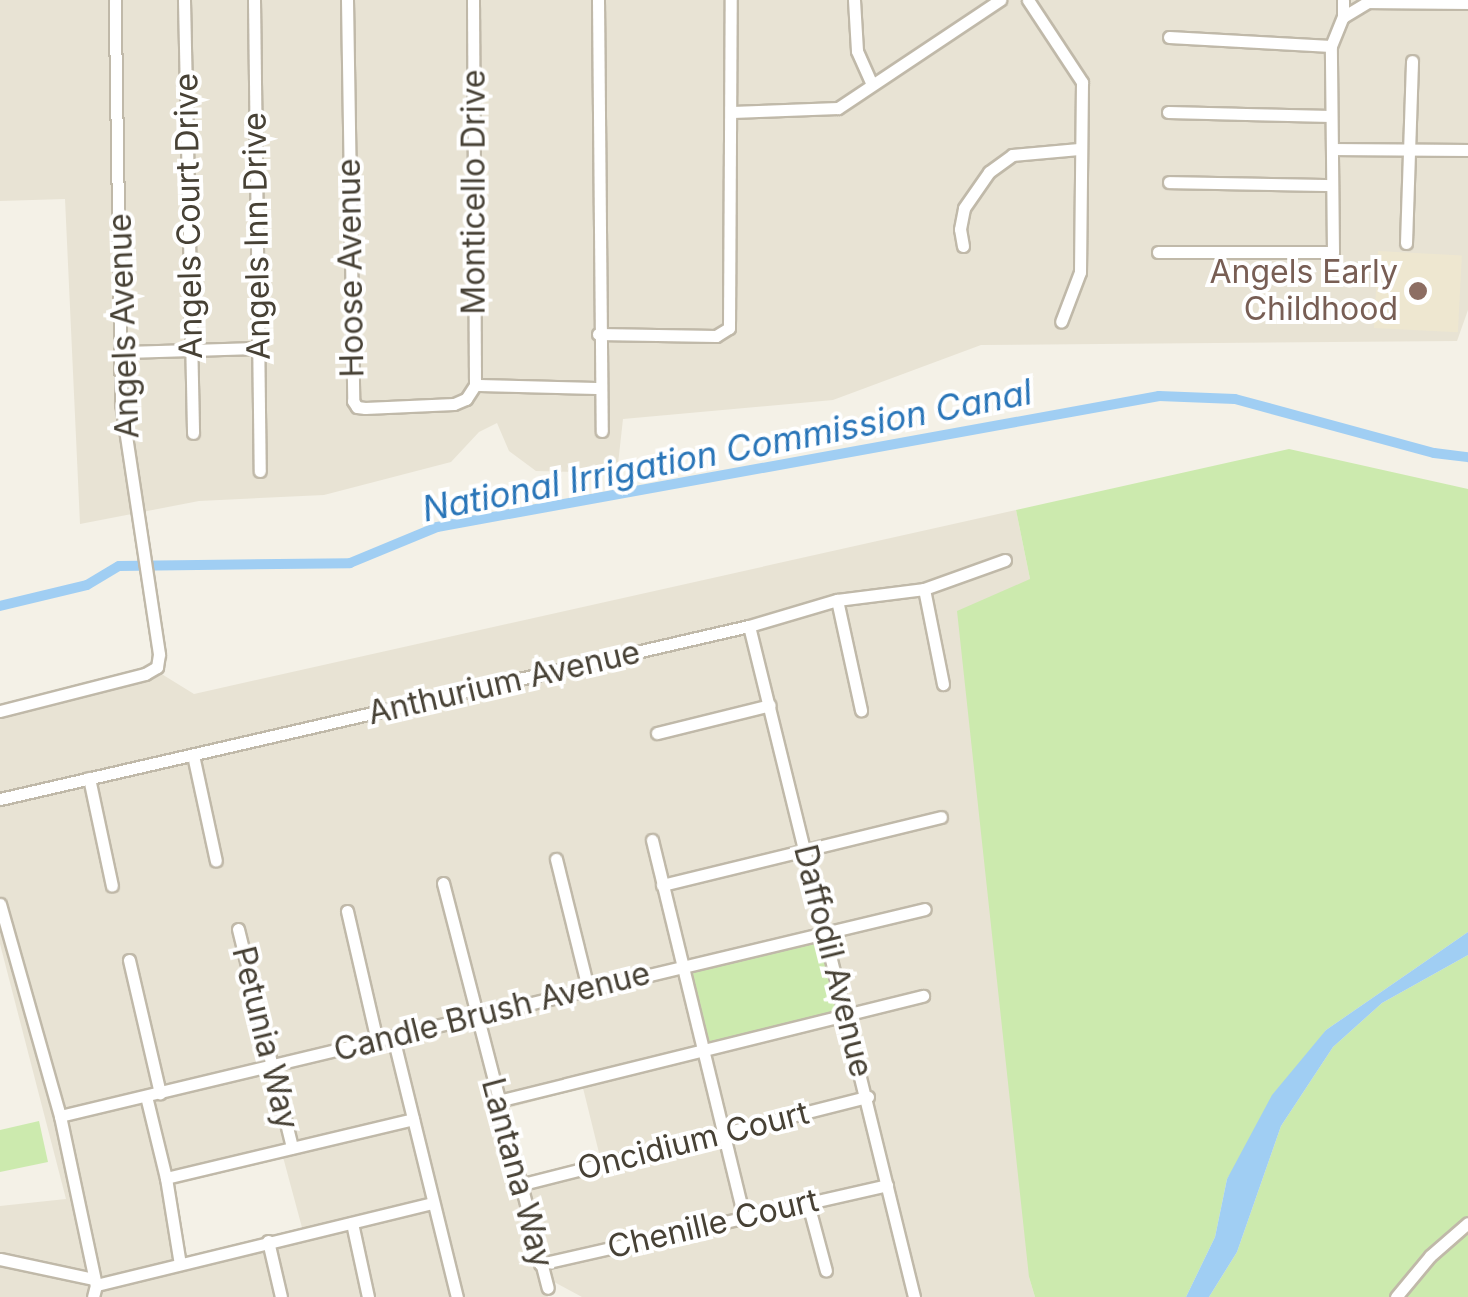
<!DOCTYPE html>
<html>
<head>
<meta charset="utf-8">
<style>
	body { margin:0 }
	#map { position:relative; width:1468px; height:1297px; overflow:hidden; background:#f4f1e7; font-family:Inter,sans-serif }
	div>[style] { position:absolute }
	.residential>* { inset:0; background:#e8e3d4 }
	.education>* { inset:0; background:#eee7d0; transform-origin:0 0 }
	.green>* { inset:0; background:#cceaae; transform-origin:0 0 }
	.water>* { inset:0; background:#a0cef3 }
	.canal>* { height:10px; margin:-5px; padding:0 5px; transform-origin:5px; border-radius:5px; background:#a0cef3 }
	.roads { filter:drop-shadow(2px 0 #c0b9a9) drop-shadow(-2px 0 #c0b9a9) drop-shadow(0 2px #c0b9a9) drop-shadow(0 -2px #c0b9a9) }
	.street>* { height:11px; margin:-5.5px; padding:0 5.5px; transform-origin:5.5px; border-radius:5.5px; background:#fff }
	.dots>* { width:28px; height:28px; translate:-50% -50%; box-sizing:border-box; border:5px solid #fff; border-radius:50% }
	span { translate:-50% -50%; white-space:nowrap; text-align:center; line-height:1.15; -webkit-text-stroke:8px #fff; paint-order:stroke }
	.street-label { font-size:32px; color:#474135 }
	.education-label { font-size:32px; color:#785e54 }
	.right { translate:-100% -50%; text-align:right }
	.water-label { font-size:35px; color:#2975b8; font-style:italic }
</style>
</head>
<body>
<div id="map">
	<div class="residential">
		<div style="clip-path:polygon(0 0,1468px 0,1468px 310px,1457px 341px,981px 345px,833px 400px,623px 419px,617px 473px,536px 471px,509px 451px,497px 423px,479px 432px,451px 462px,324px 495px,199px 501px,80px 524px,65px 199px,0 201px)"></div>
		<div style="clip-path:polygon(evenodd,1016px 510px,1030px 579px,1029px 1277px,1035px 1297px,582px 1297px,543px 1276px,548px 1297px,0 1297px,0 1206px,66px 1199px,0 944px,0 704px,160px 673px,194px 694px,1016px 510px,583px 1088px,600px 1157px,522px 1177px,502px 1110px,583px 1088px,1016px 510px,283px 1157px,304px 1235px,180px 1266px,163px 1188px,283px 1157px)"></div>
	</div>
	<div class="education">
		<div style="left:1378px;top:251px;width:84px;height:77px;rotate:3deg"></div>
	</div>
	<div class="green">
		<div style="clip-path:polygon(1289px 449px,1468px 489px,1468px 932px,1326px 1030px,1227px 1179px,1215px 1237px,1186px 1297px,1035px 1297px,1029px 1277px,957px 611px,1030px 579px,1016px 510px)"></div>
		<div style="left:829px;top:934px;width:80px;height:145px;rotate:76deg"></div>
		<div style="clip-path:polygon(1468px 955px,1468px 1297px,1209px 1297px,1237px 1252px,1281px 1126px,1333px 1047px,1382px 1003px)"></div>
		<div style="clip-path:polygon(39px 1121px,48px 1162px,0 1172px,0 1130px)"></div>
	</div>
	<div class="water">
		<div style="clip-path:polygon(1468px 932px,1468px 955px,1382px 1003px,1333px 1047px,1281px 1126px,1237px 1252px,1209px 1297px,1186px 1297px,1215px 1237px,1227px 1179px,1272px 1095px,1326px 1030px)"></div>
	</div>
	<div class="canal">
		<div style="left:0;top:606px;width:89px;rotate:-13.6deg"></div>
		<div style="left:87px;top:585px;width:37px;rotate:-31deg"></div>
		<div style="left:119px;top:566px;width:231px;rotate:-0.7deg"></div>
		<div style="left:350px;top:563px;width:94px;rotate:-22.5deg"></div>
		<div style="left:437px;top:527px;width:734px;rotate:-10.28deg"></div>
		<div style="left:1159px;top:396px;width:76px;rotate:2.3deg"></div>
		<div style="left:1235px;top:399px;width:206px;rotate:15.2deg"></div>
		<div style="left:1434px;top:453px;width:34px;rotate:7deg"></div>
	</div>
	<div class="roads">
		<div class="street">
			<div style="left:184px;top:0;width:433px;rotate:88.8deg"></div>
			<div style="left:254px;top:0;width:471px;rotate:89.3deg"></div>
			<div style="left:347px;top:0;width:401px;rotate:89.1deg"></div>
			<div style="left:353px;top:401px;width:7px;rotate:56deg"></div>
			<div style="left:357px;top:407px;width:8px;rotate:7deg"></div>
			<div style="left:365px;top:408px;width:89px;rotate:-2.6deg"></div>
			<div style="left:454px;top:404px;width:13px;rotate:-23deg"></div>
			<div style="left:466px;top:399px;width:17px;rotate:-57deg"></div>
			<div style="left:473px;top:0;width:385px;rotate:89.7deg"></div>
			<div style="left:598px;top:0;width:431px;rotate:89.5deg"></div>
			<div style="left:854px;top:0;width:51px;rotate:86.6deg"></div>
			<div style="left:857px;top:51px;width:36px;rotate:66deg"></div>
			<div style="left:1028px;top:0;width:98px;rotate:56.6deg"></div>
			<div style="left:1082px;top:82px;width:190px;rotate:90.6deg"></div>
			<div style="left:1080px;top:272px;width:53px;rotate:110.8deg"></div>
			<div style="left:1343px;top:0;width:17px;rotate:90deg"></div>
			<div style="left:1169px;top:37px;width:162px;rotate:3.2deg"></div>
			<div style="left:732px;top:112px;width:106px;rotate:-2.2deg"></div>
			<div style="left:838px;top:108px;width:195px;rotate:-33.7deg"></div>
			<div style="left:1168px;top:112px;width:163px;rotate:1.4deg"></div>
			<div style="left:1334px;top:149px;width:134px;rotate:0.4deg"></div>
			<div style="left:1169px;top:182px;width:163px;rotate:1.1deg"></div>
			<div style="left:1406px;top:243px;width:182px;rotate:-88.1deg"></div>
			<div style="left:963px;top:246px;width:17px;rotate:-100deg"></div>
			<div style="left:960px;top:229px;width:21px;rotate:-79deg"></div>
			<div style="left:964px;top:208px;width:44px;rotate:-55.2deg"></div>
			<div style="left:989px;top:172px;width:29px;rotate:-36deg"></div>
			<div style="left:1012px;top:155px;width:67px;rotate:-5.1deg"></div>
			<div style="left:1158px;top:252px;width:175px"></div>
			<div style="left:1333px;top:252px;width:206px;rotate:-90.6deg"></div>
			<div style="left:1331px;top:46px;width:31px;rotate:-68deg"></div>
			<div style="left:1343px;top:17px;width:29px;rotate:-31deg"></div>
			<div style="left:1368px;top:2px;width:100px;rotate:0.6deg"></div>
			<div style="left:598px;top:334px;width:118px;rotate:1deg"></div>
			<div style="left:716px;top:336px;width:15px;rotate:-32deg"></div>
			<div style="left:729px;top:328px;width:328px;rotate:-89.7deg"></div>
			<div style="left:123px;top:352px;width:136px;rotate:-1.7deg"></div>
			<div style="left:475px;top:385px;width:125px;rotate:1.4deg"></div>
			<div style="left:924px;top:589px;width:97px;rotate:78.7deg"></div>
			<div style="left:837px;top:600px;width:113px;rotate:77.7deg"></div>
			<div style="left:749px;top:626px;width:691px;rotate:76.18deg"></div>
			<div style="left:0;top:711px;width:150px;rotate:-14.3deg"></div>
			<div style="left:145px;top:674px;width:14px;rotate:-30deg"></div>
			<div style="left:157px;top:667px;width:13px;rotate:-81deg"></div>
			<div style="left:159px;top:654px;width:253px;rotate:-98.6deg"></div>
			<div style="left:121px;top:404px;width:404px;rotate:-90.9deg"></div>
			<div style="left:657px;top:733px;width:116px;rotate:-13.9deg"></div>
			<div style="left:193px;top:755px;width:108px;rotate:77.8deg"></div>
			<div style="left:89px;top:778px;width:110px;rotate:78deg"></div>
			<div style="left:0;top:799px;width:769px;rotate:-13.01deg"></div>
			<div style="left:749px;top:626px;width:92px;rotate:-16.5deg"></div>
			<div style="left:837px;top:600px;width:88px;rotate:-7.2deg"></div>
			<div style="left:924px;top:589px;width:86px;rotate:-19.7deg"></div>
			<div style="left:652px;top:840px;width:387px;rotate:76.3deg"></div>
			<div style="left:556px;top:859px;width:133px;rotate:76.1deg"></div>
			<div style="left:443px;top:883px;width:418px;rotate:75.5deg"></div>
			<div style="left:662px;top:885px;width:287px;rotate:-13.7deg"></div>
			<div style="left:0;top:904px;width:220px;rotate:74.2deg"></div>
			<div style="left:60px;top:1116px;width:173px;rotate:78deg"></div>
			<div style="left:96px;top:1285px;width:12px;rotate:104deg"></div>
			<div style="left:347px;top:911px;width:133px;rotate:77deg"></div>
			<div style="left:238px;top:929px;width:225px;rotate:76.1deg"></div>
			<div style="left:129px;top:960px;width:137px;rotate:76.9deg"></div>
			<div style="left:393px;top:1037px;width:268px;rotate:76.2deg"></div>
			<div style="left:146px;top:1096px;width:84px;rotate:76.3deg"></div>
			<div style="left:166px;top:1178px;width:87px;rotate:80.8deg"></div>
			<div style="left:498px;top:1101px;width:438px;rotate:-13.9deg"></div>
			<div style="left:60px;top:1116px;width:889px;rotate:-13.46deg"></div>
			<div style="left:166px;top:1178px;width:254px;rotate:-13.4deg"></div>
			<div style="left:519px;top:1185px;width:360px;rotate:-14.2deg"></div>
			<div style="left:807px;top:1200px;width:73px;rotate:75deg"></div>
			<div style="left:352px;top:1223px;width:76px;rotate:77.8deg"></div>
			<div style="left:268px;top:1241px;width:57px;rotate:76.9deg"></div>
			<div style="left:0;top:1259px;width:95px;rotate:12.1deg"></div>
			<div style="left:540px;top:1264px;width:356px;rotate:-12.8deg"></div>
			<div style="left:96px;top:1285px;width:346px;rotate:-13.7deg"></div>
			<div style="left:1396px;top:1297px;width:53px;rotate:-50.3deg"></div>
			<div style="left:1430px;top:1256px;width:50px;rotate:-41deg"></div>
		</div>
	</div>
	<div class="dots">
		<div style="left:1418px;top:291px;background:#8d6e63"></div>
	</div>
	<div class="street-label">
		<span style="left:474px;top:192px;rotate:-90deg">Monticello Drive</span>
		<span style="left:189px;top:216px;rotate:-91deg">Angels Court Drive</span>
		<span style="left:257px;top:236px;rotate:-91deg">Angels Inn Drive</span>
		<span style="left:351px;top:268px;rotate:-91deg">Hoose Avenue</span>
		<span style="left:124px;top:326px;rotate:-92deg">Angels Avenue</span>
		<span style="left:504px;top:683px;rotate:-13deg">Anthurium Avenue</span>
		<span style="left:833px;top:961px;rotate:76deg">Daffodil Avenue</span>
		<span style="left:492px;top:1012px;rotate:-14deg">Candle Brush Avenue</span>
		<span style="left:265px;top:1038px;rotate:76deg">Petunia Way</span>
		<span style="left:693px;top:1141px;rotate:-14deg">Oncidium Court</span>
		<span style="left:517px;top:1173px;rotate:75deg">Lantana Way</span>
		<span style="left:713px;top:1224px;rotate:-13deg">Chenille Court</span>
	</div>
	<div class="education-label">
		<span class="right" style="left:1398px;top:291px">Angels Early<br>Childhood</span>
	</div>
	<div class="water-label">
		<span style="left:727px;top:450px;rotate:-11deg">National Irrigation Commission Canal</span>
	</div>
</div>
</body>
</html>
